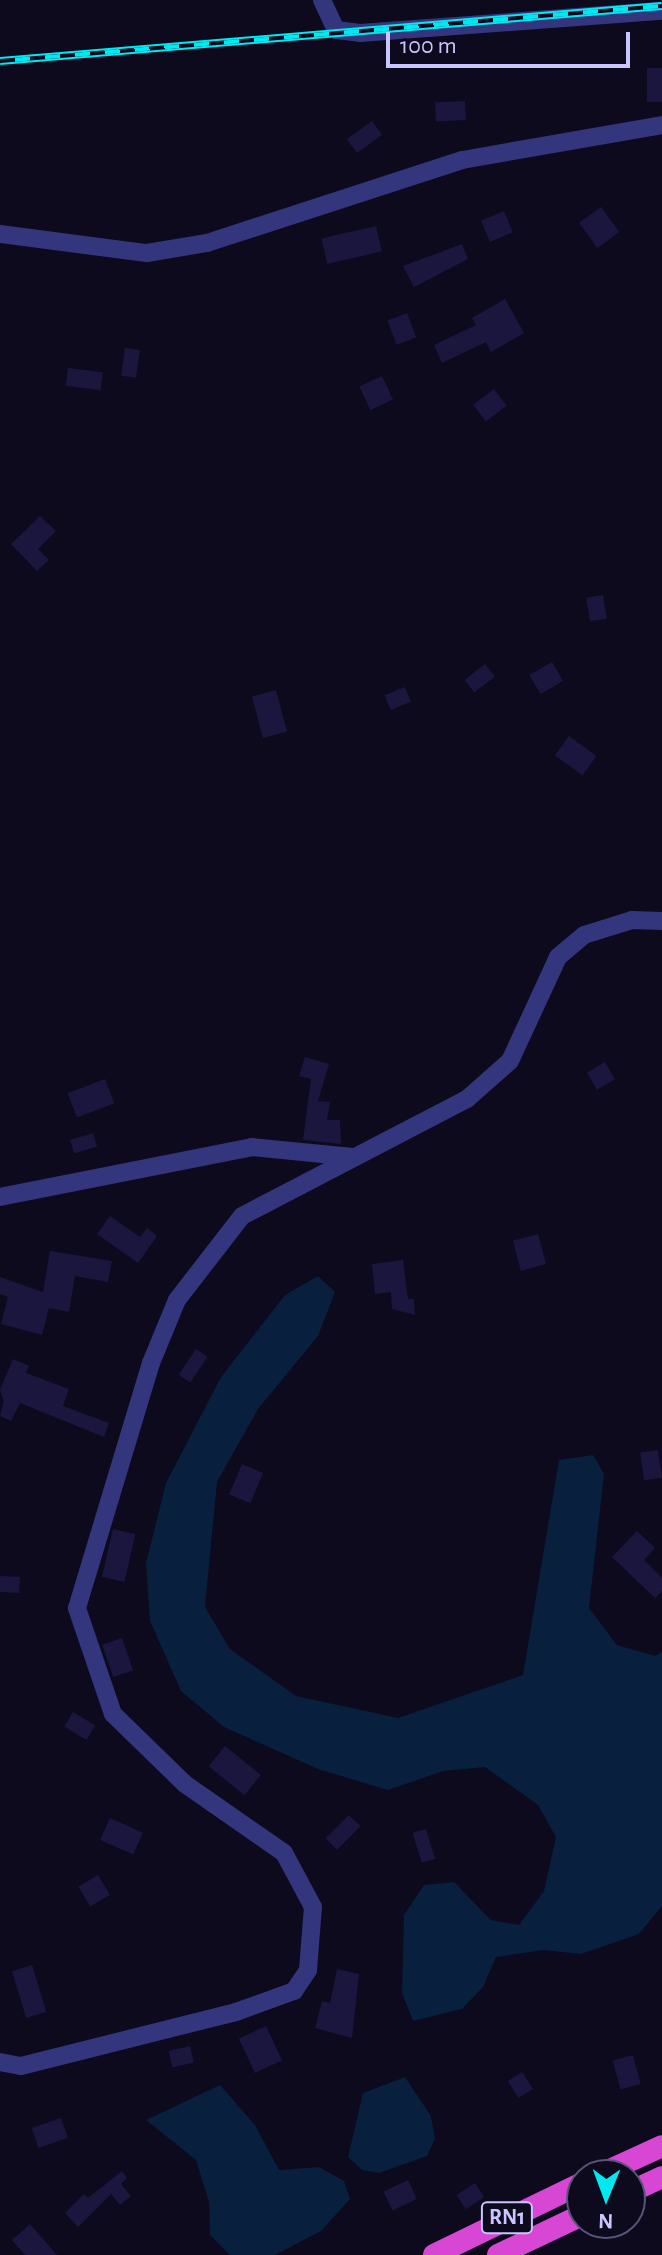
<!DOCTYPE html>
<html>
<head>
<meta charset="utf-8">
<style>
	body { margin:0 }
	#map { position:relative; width:662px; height:2255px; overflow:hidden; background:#0c0a1c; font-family:"Alegreya Sans",sans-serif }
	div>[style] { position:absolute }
	.water>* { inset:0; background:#081f3d }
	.building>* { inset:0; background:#1b163e; transform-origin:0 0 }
	.minor>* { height:18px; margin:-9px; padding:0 9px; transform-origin:9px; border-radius:9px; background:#33357d }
	.trunk>* { height:22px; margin:-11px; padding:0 11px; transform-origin:11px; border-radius:11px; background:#d846d4 }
	.rail>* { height:8px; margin-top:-4px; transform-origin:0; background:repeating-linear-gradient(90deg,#0c0a1c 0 15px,#00e9f0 0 30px); box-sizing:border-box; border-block:2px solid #00e9f0 }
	span { translate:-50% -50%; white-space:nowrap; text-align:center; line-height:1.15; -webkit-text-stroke:6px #0c0a1c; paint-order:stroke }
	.shield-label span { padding:2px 6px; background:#0c0a1c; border:2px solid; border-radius:6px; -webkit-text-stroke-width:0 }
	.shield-label { font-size:22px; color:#c8c5ff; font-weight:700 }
	.north { position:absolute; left:566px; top:2159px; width:80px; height:80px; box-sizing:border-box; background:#0c0a1c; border:2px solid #575577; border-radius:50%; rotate:181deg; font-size:22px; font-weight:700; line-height:32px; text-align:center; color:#c8c5ff }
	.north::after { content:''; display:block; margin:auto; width:28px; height:36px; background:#00e9f0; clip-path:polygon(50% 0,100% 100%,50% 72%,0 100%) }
	.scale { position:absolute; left:386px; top:32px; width:244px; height:36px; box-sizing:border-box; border:4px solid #c8c5ff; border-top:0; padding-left:10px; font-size:24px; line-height:28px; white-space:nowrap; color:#c8c5ff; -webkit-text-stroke:6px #0c0a1c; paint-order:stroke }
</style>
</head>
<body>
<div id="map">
	<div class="water">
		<div style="clip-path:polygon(318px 1276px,335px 1292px,318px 1336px,258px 1409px,217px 1482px,205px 1607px,230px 1649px,296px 1696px,398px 1718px,523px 1675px,559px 1460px,593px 1455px,604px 1474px,589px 1608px,617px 1645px,655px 1656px,662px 1652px,662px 1906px,639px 1934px,581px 1954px,543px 1950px,496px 1957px,483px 1987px,462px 2009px,413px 2021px,402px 1993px,404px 1915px,424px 1885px,454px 1882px,491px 1920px,519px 1925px,544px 1891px,556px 1837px,538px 1805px,485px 1767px,443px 1771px,388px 1790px,318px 1769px,224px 1727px,181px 1691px,150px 1621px,146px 1563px,166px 1483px,221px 1377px,285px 1295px)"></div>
		<div style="clip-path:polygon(405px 2077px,431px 2116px,435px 2139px,427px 2156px,379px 2173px,362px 2170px,348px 2157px,363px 2093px)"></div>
		<div style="clip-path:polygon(220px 2085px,255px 2125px,279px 2170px,319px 2167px,344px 2181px,350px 2199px,321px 2231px,275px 2255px,230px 2255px,210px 2235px,209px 2202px,196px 2160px,146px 2120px)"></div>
	</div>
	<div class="building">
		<div style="left:647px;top:68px;width:15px;height:34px"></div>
		<div style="left:465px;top:101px;width:19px;height:30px;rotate:87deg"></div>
		<div style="left:372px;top:121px;width:17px;height:31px;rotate:54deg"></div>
		<div style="left:601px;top:207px;width:31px;height:27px;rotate:54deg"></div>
		<div style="left:504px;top:211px;width:23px;height:25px;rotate:67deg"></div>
		<div style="left:376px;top:226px;width:26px;height:56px;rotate:77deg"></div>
		<div style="clip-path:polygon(462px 244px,468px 259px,414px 287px,403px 266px)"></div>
		<div style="clip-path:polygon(505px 299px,524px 333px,491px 352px,486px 342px,442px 363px,434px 345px,476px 325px,472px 318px)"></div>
		<div style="left:407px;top:313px;width:26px;height:21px;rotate:69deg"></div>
		<div style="left:125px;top:348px;width:15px;height:28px;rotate:8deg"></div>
		<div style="left:68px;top:368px;width:35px;height:18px;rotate:7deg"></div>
		<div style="left:382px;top:376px;width:26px;height:25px;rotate:65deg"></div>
		<div style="left:494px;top:389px;width:21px;height:26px;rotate:53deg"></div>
		<div style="clip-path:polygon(40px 516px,56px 531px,38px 549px,49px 560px,37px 571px,11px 544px)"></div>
		<div style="left:603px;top:595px;width:24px;height:17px;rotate:81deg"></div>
		<div style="left:552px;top:662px;width:22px;height:26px;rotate:60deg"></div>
		<div style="left:485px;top:664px;width:16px;height:26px;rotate:52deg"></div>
		<div style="left:405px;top:687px;width:16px;height:22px;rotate:68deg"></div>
		<div style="left:276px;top:690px;width:43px;height:25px;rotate:75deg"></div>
		<div style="left:569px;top:736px;width:34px;height:24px;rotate:36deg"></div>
		<div style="clip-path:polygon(305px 1057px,329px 1064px,318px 1101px,330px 1102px,327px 1120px,340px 1120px,341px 1144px,303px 1140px,311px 1079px,299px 1076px)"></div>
		<div style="left:605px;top:1062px;width:20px;height:21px;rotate:60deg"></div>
		<div style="left:105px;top:1079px;width:26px;height:40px;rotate:69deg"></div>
		<div style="left:93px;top:1133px;width:14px;height:24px;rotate:73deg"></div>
		<div style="clip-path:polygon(110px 1216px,140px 1237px,147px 1228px,157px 1236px,138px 1263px,97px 1234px)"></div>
		<div style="left:538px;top:1234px;width:31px;height:26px;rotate:75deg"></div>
		<div style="clip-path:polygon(50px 1251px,112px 1261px,108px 1282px,75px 1276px,69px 1312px,49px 1308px,42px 1335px,1px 1324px,8px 1297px,0 1294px,0 1277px,43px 1292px)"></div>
		<div style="clip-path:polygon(403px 1260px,408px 1299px,414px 1299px,415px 1315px,392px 1309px,391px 1292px,375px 1294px,372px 1264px)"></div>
		<div style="left:196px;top:1349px;width:14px;height:31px;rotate:34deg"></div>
		<div style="clip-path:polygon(13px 1359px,29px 1366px,26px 1373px,69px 1389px,63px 1406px,109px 1423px,104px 1437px,20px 1403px,11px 1421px,0 1416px,4px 1401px,0 1390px)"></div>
		<div style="left:658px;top:1450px;width:28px;height:18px;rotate:82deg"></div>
		<div style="left:242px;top:1464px;width:23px;height:33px;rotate:23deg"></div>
		<div style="left:113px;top:1529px;width:23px;height:49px;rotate:13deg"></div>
		<div style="clip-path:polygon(637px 1531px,655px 1548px,644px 1560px,662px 1578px,662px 1591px,655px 1598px,612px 1557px)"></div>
		<div style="left:0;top:1576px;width:20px;height:16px;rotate:3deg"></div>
		<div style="left:122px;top:1638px;width:34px;height:21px;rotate:71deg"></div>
		<div style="left:73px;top:1712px;width:26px;height:17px;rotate:31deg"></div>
		<div style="left:225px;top:1746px;width:46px;height:26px;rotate:39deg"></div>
		<div style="left:349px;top:1815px;width:16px;height:33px;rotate:45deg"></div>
		<div style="left:110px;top:1818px;width:36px;height:24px;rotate:24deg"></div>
		<div style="left:426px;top:1829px;width:31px;height:14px;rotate:73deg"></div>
		<div style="left:98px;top:1875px;width:23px;height:23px;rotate:59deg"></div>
		<div style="left:32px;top:1965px;width:49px;height:21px;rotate:73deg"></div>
		<div style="clip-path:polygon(337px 1969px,359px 1974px,352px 2038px,315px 2028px,322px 2001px,330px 2003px)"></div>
		<div style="left:266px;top:2026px;width:38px;height:30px;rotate:65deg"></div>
		<div style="left:190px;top:2046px;width:17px;height:22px;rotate:77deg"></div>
		<div style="left:633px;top:2055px;width:30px;height:21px;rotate:75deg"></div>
		<div style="left:522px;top:2072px;width:20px;height:17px;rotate:57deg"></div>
		<div style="left:61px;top:2118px;width:21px;height:31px;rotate:71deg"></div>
		<div style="clip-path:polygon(122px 2171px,127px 2178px,121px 2184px,131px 2196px,120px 2205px,111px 2194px,78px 2227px,65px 2213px,84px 2194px,88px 2198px)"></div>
		<div style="left:408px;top:2180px;width:21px;height:27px;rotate:65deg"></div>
		<div style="left:475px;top:2183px;width:17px;height:22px;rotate:57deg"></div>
		<div style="clip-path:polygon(30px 2224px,57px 2255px,25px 2255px,12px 2240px)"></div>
	</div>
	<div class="minor">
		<div style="left:322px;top:0;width:33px;rotate:65deg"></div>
		<div style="left:336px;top:30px;width:24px;rotate:7deg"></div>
		<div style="left:360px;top:33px;width:303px;rotate:-4.2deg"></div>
		<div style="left:0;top:234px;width:148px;rotate:7.4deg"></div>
		<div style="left:147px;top:253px;width:61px;rotate:-9.5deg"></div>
		<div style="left:207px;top:243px;width:268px;rotate:-18deg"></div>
		<div style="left:462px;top:160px;width:203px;rotate:-9.9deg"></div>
		<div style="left:0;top:1197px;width:257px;rotate:-11.2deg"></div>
		<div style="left:252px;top:1147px;width:101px;rotate:5.7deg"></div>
		<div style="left:0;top:2062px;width:21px;rotate:11deg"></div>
		<div style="left:21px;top:2066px;width:222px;rotate:-14.1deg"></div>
		<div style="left:236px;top:2012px;width:62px;rotate:-19.9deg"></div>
		<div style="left:294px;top:1991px;width:25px;rotate:-56deg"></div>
		<div style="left:308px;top:1970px;width:63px;rotate:-85.5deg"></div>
		<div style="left:313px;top:1907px;width:61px;rotate:-118.2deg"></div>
		<div style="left:284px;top:1853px;width:121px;rotate:-145.1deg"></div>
		<div style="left:185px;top:1784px;width:100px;rotate:-135.8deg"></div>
		<div style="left:113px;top:1714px;width:112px;rotate:-108.8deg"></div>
		<div style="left:77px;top:1608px;width:256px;rotate:-73.2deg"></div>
		<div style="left:151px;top:1363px;width:68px;rotate:-67.6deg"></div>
		<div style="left:177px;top:1300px;width:106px;rotate:-52.3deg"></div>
		<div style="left:242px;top:1216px;width:254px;rotate:-27.5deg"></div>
		<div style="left:467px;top:1099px;width:57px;rotate:-41.5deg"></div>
		<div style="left:510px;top:1061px;width:115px;rotate:-65.2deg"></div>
		<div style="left:558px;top:957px;width:34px;rotate:-40deg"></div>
		<div style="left:584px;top:935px;width:50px;rotate:-17.4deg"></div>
		<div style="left:632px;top:920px;width:30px;rotate:2deg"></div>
	</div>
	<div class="trunk">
		<div style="left:599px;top:2175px;width:69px;rotate:-24.7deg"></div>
		<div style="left:630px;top:2192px;width:35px;rotate:-25deg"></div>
		<div style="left:434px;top:2255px;width:165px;rotate:-25.9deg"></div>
		<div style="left:498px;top:2255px;width:93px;rotate:-25.5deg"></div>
	</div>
	<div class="rail">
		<div style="left:0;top:61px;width:664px;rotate:-4.75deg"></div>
	</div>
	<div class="shield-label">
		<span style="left:507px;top:2218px">RN1</span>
	</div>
	<div class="north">N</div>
	<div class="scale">100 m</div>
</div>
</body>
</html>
